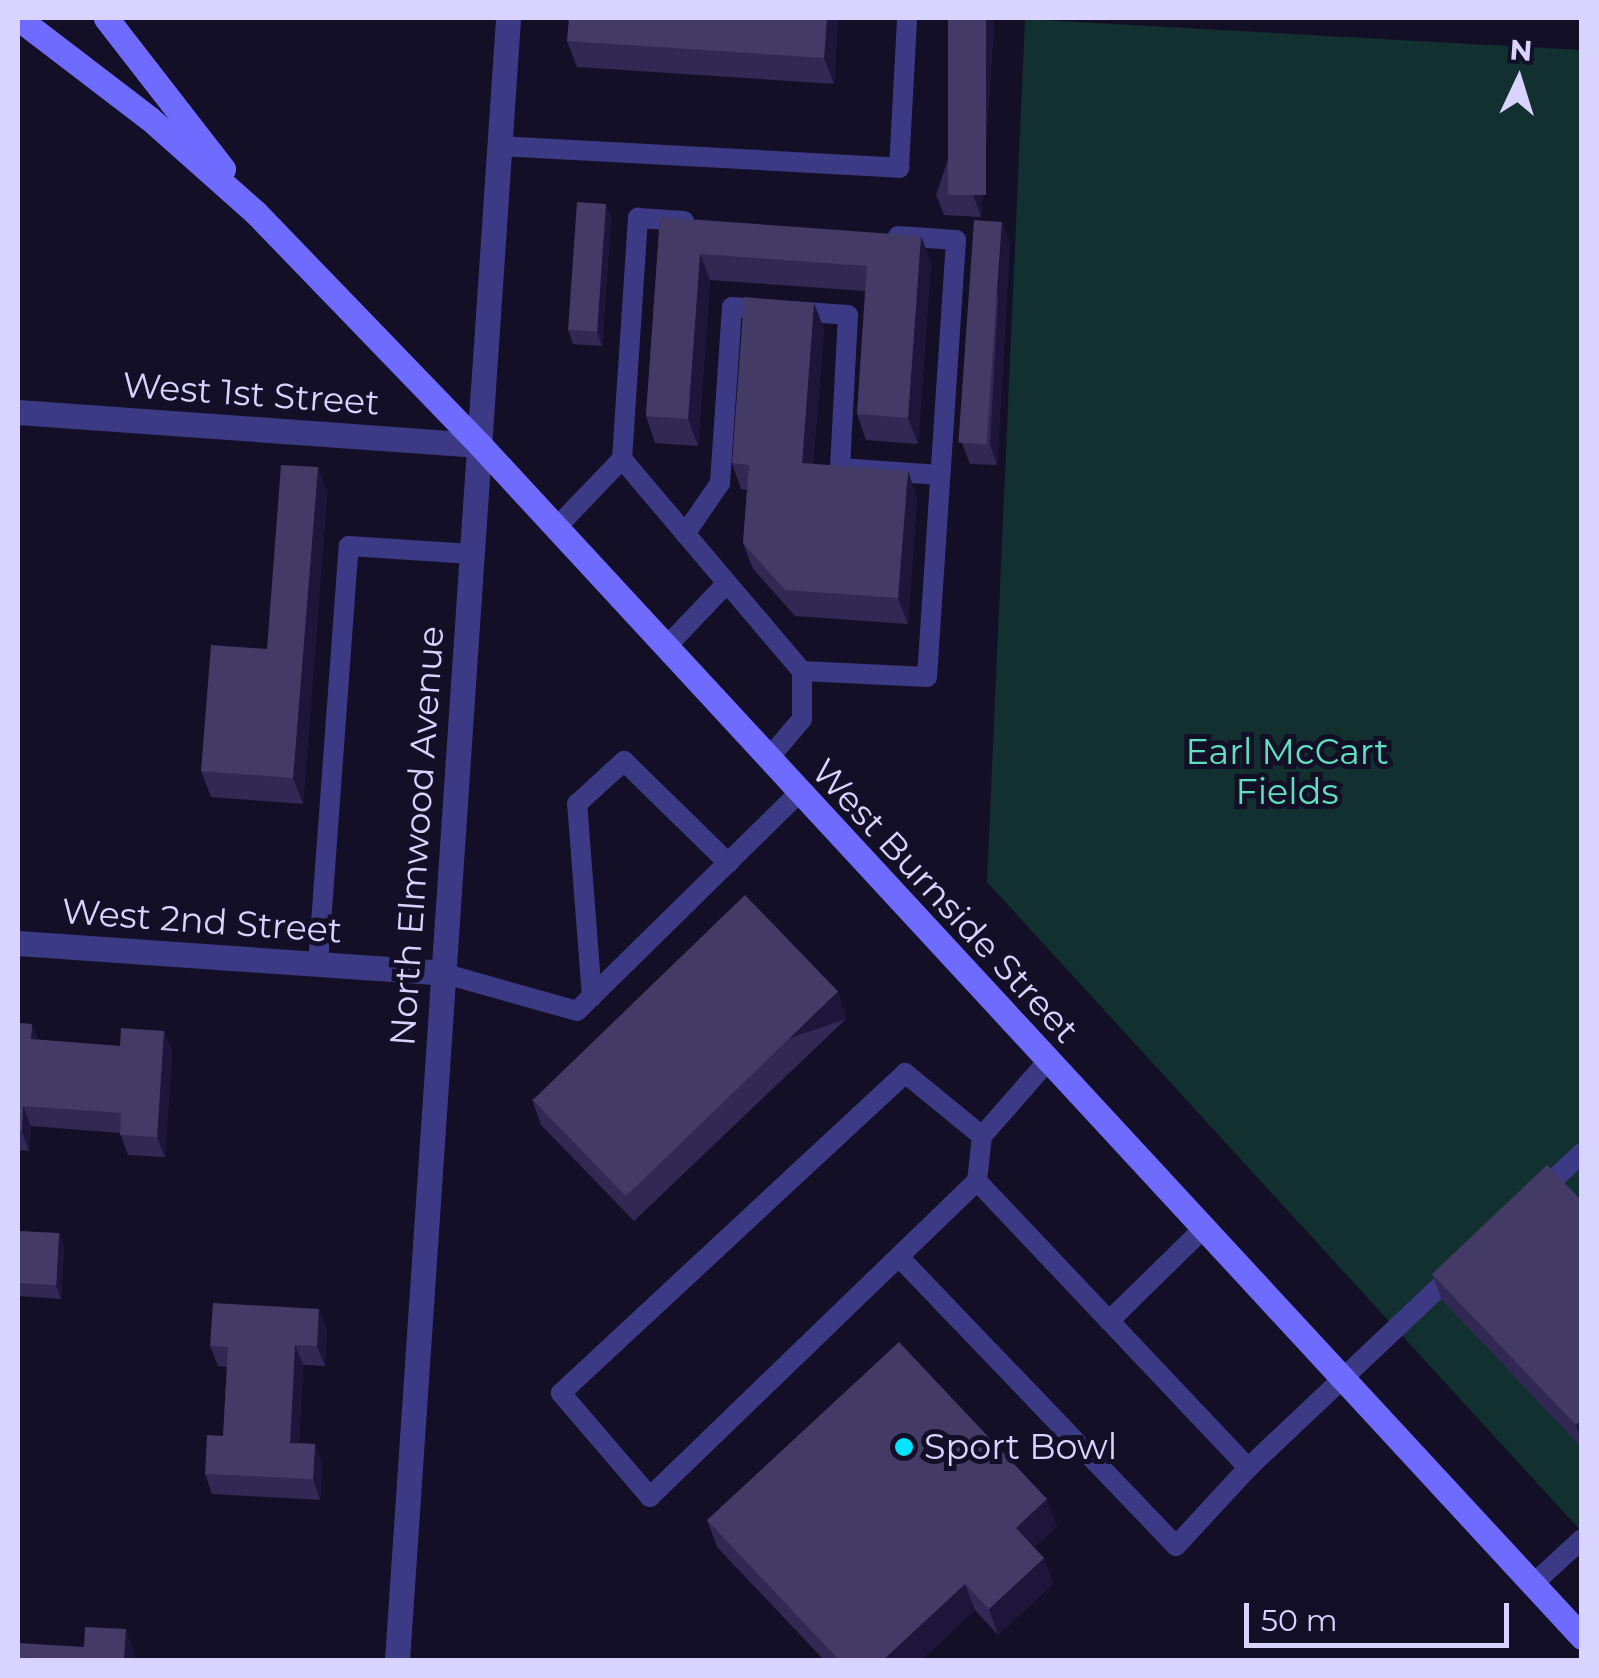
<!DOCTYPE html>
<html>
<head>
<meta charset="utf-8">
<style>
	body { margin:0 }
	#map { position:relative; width:1599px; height:1678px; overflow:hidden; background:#130f26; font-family:Montserrat,sans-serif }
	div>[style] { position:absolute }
	.green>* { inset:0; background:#12302f }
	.service>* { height:20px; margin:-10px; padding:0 10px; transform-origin:10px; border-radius:10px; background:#3d3a85 }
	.minor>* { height:25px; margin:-12.5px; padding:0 12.5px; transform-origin:12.5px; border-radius:12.5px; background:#3d3a85 }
	.secondary>* { height:25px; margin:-12.5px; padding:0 12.5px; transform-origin:12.5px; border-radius:12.5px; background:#6f6bff }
	.wall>* { inset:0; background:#312854 }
	.shaded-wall>* { inset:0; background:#1d163a; transform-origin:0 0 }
	.building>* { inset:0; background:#433a66; transform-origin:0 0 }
	.dots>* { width:28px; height:28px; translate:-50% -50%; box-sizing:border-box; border:5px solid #130f26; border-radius:50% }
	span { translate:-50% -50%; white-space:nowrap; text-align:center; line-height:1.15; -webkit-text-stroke:10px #130f26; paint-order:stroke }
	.street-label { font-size:35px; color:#d9d4ff }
	.park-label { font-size:35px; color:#5fe0c0 }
	.poi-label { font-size:35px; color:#d9d4ff }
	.left { translate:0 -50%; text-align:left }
	.frame { position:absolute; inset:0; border:20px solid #d9d4ff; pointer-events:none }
	.north { position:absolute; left:1469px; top:30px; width:100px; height:100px; -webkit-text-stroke:8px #130f26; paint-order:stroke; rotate:4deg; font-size:28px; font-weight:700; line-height:40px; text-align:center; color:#d9d4ff }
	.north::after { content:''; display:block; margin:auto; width:35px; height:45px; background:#d9d4ff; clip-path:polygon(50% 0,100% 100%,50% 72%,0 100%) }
	.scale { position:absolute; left:1244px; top:1603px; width:265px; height:45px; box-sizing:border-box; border:5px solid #d9d4ff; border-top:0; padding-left:12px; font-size:30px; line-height:35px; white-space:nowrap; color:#d9d4ff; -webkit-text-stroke:8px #130f26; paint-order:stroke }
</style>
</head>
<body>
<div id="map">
	<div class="green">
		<div style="clip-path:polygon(1025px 19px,1581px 50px,1581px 1531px,987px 882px)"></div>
	</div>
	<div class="service">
		<div style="left:499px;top:146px;width:401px;rotate:3.1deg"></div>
		<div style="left:899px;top:168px;width:150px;rotate:-86.9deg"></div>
		<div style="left:622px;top:459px;width:278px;rotate:49.7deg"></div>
		<div style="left:802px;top:671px;width:125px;rotate:2.7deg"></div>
		<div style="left:927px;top:677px;width:438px;rotate:-86.2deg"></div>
		<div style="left:956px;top:240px;width:58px;rotate:-176.1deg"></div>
		<div style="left:556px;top:528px;width:95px;rotate:-46.3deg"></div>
		<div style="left:622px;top:459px;width:242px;rotate:-86.2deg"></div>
		<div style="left:638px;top:218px;width:46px;rotate:3.7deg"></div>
		<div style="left:685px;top:534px;width:62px;rotate:-55.5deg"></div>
		<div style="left:720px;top:483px;width:176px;rotate:-86.1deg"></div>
		<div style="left:732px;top:307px;width:116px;rotate:3.9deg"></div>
		<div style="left:848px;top:315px;width:153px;rotate:93deg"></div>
		<div style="left:840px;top:468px;width:100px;rotate:4deg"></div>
		<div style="left:666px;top:647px;width:88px;rotate:-46.4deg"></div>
		<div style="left:768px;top:759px;width:52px;rotate:-49.6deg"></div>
		<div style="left:802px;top:719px;width:48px;rotate:-90deg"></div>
		<div style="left:318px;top:964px;width:419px;rotate:-85.8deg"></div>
		<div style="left:349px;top:546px;width:123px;rotate:3.7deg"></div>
		<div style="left:442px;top:973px;width:140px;rotate:15.7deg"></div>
		<div style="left:577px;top:1011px;width:311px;rotate:-44.5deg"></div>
		<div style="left:592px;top:997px;width:194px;rotate:-94.4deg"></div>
		<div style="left:577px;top:804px;width:64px;rotate:-42.5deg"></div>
		<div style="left:624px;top:761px;width:146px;rotate:44.4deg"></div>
		<div style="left:1046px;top:1063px;width:97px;rotate:131.2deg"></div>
		<div style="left:982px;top:1136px;width:45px;rotate:96.3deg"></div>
		<div style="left:977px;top:1181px;width:395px;rotate:46.6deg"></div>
		<div style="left:1248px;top:1468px;width:285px;rotate:-43.4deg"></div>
		<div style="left:977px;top:1181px;width:455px;rotate:136deg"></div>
		<div style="left:650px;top:1497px;width:137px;rotate:-130.6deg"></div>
		<div style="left:561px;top:1393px;width:470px;rotate:-42.9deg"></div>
		<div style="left:905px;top:1073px;width:99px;rotate:39.3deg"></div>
		<div style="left:1538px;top:1194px;width:60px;rotate:-43deg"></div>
		<div style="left:899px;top:1257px;width:400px;rotate:46.2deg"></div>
		<div style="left:1176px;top:1546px;width:106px;rotate:-47.3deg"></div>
		<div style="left:1109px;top:1321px;width:129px;rotate:-44.4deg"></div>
		<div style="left:1532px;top:1585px;width:68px;rotate:-42.6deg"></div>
	</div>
	<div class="minor">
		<div style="left:18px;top:412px;width:463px;rotate:4.1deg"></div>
		<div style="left:18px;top:943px;width:425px;rotate:4deg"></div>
		<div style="left:397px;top:1660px;width:1646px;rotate:-86.13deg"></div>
	</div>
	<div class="secondary">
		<div style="left:18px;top:18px;width:165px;rotate:37.4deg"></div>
		<div style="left:149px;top:118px;width:143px;rotate:41.6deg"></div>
		<div style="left:256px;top:213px;width:322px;rotate:46deg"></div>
		<div style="left:480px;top:445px;width:1623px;rotate:47.25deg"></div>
		<div style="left:106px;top:18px;width:191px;rotate:52.2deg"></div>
	</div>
	<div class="wall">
		<div style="clip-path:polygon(838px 18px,834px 84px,577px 67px,567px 41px)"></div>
		<div style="clip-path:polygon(994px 22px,981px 217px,944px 215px,936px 195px)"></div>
		<div style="clip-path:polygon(606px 204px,611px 217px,602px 346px,573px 344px,568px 330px)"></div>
		<div style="clip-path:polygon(660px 217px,931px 262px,918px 444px,866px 440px,857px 414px,865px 291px,710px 280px,698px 446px,655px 443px,646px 416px)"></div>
		<div style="clip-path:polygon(1010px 242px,997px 465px,970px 464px,962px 443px)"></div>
		<div style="clip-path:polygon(814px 303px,824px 329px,813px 464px,917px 497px,908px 624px,795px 616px,753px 569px,743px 543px,747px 490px,741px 489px,732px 463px)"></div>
		<div style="clip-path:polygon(318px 467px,327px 494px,303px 804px,211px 797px,201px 771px,267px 649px)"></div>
		<div style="clip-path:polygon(847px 1018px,634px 1221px,541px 1125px,532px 1099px)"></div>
		<div style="clip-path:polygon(18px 1023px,32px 1024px,38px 1040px,120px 1046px,164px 1031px,172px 1051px,165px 1157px,128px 1155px,120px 1133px,31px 1126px,29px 1151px,18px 1150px)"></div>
		<div style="clip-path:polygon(1582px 1201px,1582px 1448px,1442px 1300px,1432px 1274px)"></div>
		<div style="clip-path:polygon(18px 1231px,59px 1233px,64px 1247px,61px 1299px,18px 1296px)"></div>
		<div style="clip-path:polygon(327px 1329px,325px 1366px,303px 1365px,299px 1443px,315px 1444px,322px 1464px,320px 1500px,212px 1494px,205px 1474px,223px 1436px,227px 1367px,218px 1366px,210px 1346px)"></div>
		<div style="clip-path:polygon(707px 1520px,1057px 1526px,1034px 1547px,1044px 1558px,1053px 1584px,998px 1635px,975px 1610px,921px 1660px,824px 1660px,717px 1547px)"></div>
	</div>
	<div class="shaded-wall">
		<div style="clip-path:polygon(827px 18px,838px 18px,834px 84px,824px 58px)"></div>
		<div style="clip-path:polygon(986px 18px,993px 18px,994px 22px,981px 217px,974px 197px)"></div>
		<div style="clip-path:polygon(606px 204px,611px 217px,602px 346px,597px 332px)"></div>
		<div style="clip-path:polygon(1002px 222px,1010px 242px,997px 465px,990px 445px)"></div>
		<div style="clip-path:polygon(921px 236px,931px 262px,918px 444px,908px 418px)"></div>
		<div style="clip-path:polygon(700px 254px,710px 280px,698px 446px,688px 419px)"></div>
		<div style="clip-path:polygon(814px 303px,824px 329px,811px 489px,802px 463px)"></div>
		<div style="clip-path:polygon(318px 467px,327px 494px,303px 804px,293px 778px)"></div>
		<div style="clip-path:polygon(908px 471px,917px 497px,908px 624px,898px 598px)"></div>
		<div style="left:838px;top:992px;width:28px;height:295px;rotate:71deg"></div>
		<div style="clip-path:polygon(32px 1024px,39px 1044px,31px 1039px)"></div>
		<div style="clip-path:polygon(164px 1031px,172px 1051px,165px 1157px,157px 1137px)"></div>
		<div style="clip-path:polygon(23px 1106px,31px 1126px,29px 1151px,22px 1131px)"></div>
		<div style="clip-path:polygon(59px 1233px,64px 1247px,61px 1299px,56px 1286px)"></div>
		<div style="clip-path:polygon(319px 1309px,327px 1329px,325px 1366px,317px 1346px)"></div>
		<div style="clip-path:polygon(295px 1345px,303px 1365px,298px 1463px,290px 1443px)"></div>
		<div style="clip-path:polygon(1582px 1419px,1582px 1441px,1576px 1425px)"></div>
		<div style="clip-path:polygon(315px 1444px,322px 1464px,320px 1500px,313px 1479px)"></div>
		<div style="clip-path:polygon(1047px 1499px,1057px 1526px,1026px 1555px,1016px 1528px)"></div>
		<div style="clip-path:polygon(1044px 1558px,1053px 1584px,998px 1635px,989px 1609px)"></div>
		<div style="clip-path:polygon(965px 1584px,975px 1610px,921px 1660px,883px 1660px)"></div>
		<div style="clip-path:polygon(126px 1629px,135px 1656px,135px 1660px,124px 1660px)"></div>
	</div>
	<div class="building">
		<div style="clip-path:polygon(569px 18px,827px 18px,824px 58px,567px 41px)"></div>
		<div style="left:948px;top:18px;width:38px;height:177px"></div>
		<div style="left:577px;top:202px;width:29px;height:128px;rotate:4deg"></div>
		<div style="clip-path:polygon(660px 217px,921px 236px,908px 418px,857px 414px,867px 266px,700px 254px,688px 419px,646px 416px)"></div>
		<div style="left:974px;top:220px;width:28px;height:223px;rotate:4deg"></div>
		<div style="clip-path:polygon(744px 297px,814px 303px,802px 463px,908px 471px,898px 598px,785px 590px,743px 543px,749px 465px,732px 463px)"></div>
		<div style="clip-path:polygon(281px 465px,318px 467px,293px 778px,201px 771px,211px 645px,267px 649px)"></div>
		<div style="left:745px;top:895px;width:134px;height:295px;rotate:46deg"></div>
		<div style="clip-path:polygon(18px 1023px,32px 1024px,31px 1039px,120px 1046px,121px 1028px,164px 1031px,157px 1137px,120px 1135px,121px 1113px,23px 1106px,22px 1131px,18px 1130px)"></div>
		<div style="clip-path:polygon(1547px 1165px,1582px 1201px,1582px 1419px,1576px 1425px,1432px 1274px)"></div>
		<div style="left:18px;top:1231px;width:41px;height:52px;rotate:3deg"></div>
		<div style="clip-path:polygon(213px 1303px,319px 1309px,317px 1346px,295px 1345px,290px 1443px,315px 1444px,313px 1479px,205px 1474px,207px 1435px,223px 1436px,228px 1347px,210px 1346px)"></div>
		<div style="clip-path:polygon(899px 1342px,1047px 1499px,1016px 1528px,1044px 1558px,989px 1609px,965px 1584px,883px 1660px,839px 1660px,707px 1520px)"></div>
		<div style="clip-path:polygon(85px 1627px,126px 1629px,124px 1660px,18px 1660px,18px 1643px,84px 1647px)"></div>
	</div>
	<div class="dots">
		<div style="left:904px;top:1447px;background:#00e5ff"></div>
	</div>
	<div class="street-label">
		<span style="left:251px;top:394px;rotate:4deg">West 1st Street</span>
		<span style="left:417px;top:836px;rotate:-86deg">North Elmwood Avenue</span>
		<span style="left:945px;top:901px;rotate:47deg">West Burnside Street</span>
		<span style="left:202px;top:921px;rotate:4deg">West 2nd Street</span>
	</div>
	<div class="park-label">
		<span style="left:1287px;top:772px">Earl McCart<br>Fields</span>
	</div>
	<div class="poi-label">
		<span class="left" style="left:924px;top:1447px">Sport Bowl</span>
	</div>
	<div class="frame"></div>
	<div class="north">N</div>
	<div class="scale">50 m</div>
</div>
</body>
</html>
